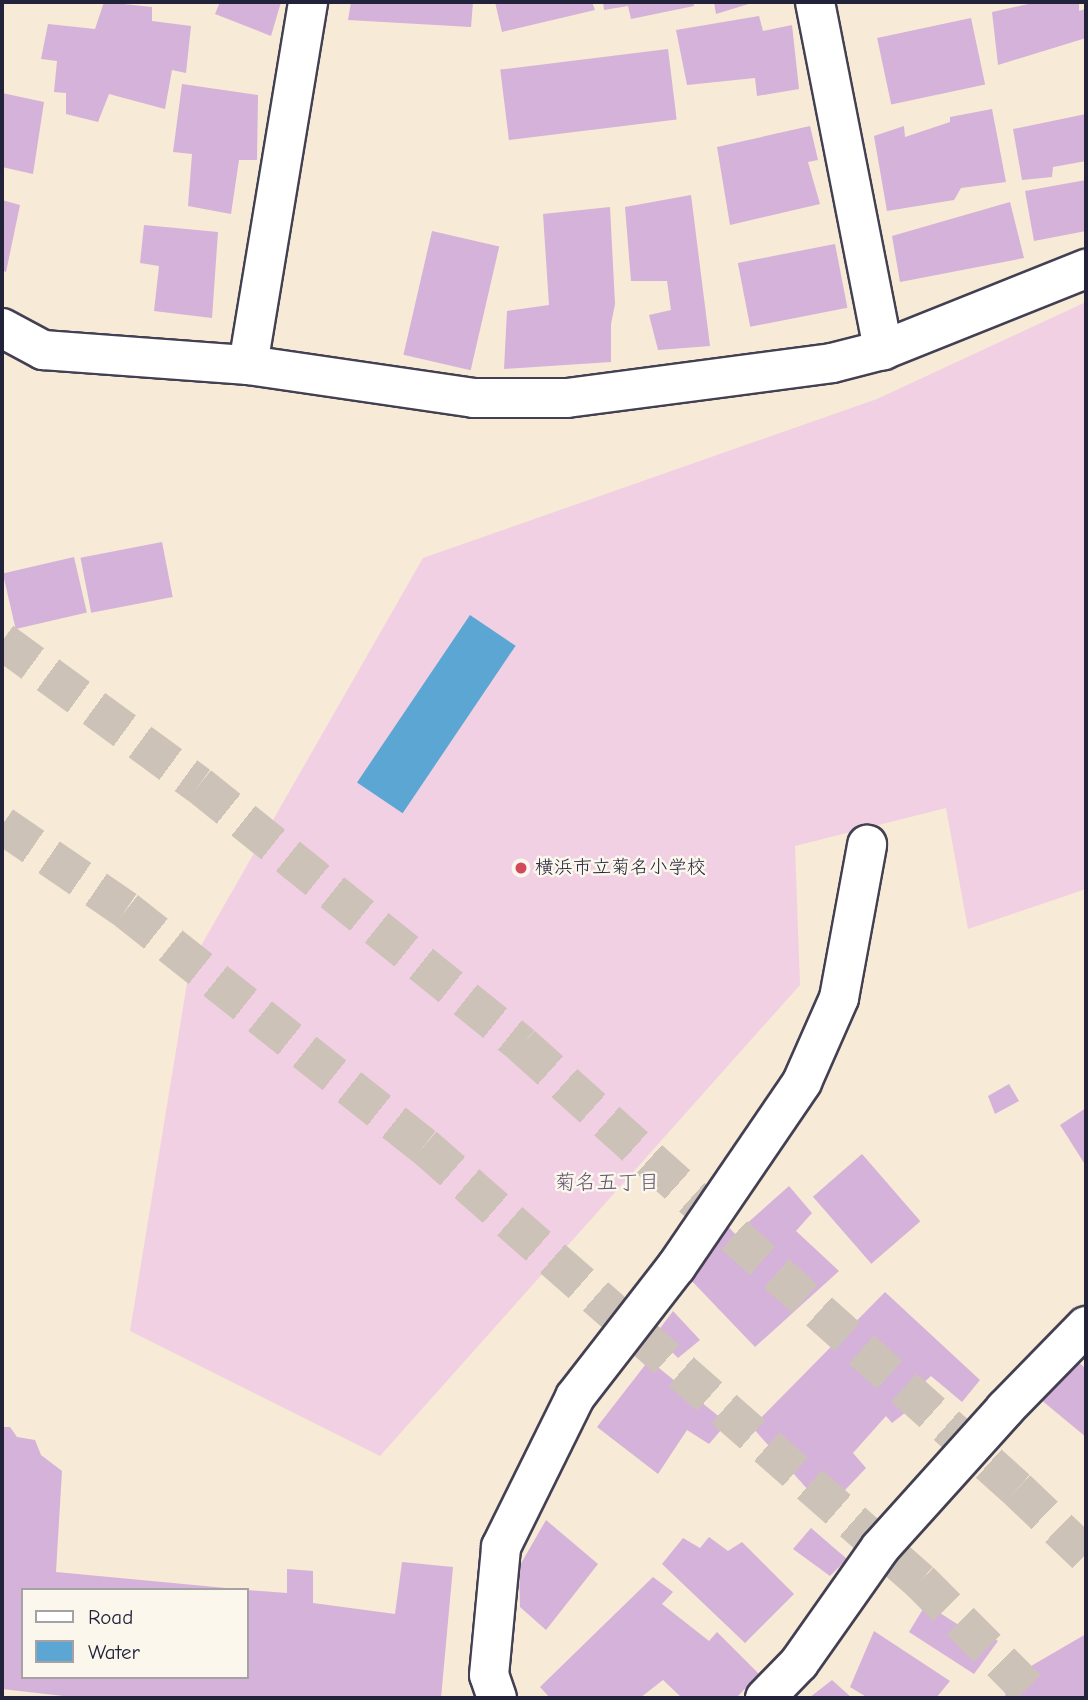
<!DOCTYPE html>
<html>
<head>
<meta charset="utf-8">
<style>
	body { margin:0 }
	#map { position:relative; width:1088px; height:1700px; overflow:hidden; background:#f7ead6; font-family:"Comic Neue","Klee One",sans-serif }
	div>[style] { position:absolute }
	.built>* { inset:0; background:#f1d0e4 }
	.water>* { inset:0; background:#5ba6d3; transform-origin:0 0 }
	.building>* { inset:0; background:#d5b2d9; transform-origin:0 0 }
	.highway-tunnel>* { height:38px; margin-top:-19px; transform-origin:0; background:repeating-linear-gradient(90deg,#ccc2b7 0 38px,transparent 0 57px) }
	.roads { filter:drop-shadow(2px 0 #424052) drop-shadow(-2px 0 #424052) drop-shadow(0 2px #424052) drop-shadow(0 -2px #424052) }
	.minor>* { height:38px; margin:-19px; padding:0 19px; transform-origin:19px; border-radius:19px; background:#fff }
	.dots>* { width:19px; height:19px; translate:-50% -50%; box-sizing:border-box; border:4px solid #fbf7ec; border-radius:50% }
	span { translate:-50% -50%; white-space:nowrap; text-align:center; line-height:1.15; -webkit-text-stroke:5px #fbf7ec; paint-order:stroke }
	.poi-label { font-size:19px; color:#22223b }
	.left { translate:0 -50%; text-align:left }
	.neighbourhood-label { font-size:21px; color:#615472 }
	.frame { position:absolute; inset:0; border:4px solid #22223b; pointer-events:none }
	.legend { position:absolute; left:21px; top:1588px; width:228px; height:91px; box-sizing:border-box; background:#fbf7ec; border:2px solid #a4a2a5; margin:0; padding:9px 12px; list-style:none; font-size:21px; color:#22223b }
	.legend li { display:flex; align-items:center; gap:14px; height:35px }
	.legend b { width:35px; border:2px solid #a4a2a5 }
</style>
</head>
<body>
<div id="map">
	<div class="built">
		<div style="clip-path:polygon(1086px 302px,1086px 889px,968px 929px,946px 808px,795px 846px,800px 985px,380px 1456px,130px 1331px,190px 965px,423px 558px,877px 399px)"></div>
	</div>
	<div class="water">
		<div style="left:470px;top:615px;width:55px;height:202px;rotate:34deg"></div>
	</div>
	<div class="building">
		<div style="clip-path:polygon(104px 2px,152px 7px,152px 21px,191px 26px,186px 73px,172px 70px,165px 109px,109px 94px,98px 122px,66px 114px,66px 93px,54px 92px,57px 61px,41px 59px,48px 24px,95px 29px)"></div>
		<div style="clip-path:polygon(220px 2px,281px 2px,271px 36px,215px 14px)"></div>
		<div style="clip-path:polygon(351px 2px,473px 2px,471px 27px,348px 20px)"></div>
		<div style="clip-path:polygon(495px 2px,592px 2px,595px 10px,502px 32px)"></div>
		<div style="clip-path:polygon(603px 2px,693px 2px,694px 6px,631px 19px,628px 6px,604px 10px)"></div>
		<div style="clip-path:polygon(714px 2px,755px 2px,716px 14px)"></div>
		<div style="clip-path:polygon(1037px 2px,1079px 2px,1079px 11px,1086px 9px,1086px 38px,998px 65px,992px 12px)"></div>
		<div style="clip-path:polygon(759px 16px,763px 31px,792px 25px,799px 89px,757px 96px,755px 78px,687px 85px,676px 30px)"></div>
		<div style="left:971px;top:18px;width:68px;height:96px;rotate:78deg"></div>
		<div style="left:668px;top:49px;width:71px;height:169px;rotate:83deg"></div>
		<div style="clip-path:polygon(182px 84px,258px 95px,257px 160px,239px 160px,231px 214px,188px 206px,192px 154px,173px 152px)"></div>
		<div style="clip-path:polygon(2px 93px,44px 102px,33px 174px,2px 167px)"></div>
		<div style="clip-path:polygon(992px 109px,1006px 182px,961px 188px,954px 200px,887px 211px,874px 136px,904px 126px,905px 137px,950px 122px,950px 117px)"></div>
		<div style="clip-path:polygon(1086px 114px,1086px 161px,1053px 167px,1052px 177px,1022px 180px,1013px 129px)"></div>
		<div style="clip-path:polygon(810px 126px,818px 160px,808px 162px,820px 204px,730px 225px,717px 147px)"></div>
		<div style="clip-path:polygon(1086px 180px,1086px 231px,1034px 241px,1025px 191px)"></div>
		<div style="clip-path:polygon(691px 195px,710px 346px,658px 350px,649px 315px,671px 310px,667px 281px,631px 281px,625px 207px)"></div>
		<div style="clip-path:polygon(2px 200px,20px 205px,6px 272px,2px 270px)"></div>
		<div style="clip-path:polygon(1010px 202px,1024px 258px,900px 282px,892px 236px)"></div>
		<div style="clip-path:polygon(610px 207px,615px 304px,611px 324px,611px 362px,504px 369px,507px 311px,549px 305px,543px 214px)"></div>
		<div style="clip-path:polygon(144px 225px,218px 232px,212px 318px,154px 311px,159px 266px,140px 263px)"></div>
		<div style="left:432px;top:231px;width:69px;height:127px;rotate:13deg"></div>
		<div style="left:835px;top:244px;width:65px;height:99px;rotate:79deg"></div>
		<div style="left:162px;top:542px;width:56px;height:83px;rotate:79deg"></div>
		<div style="left:74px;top:557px;width:57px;height:73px;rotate:77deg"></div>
		<div style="clip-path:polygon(1009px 1084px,1019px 1101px,995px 1114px,988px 1096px)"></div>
		<div style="clip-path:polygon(1086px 1108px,1086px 1166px,1060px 1125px)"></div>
		<div style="left:862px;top:1154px;width:89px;height:65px;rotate:49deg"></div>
		<div style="clip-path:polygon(789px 1186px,812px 1213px,796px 1231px,839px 1271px,755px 1347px,688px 1277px,726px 1224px,735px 1234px)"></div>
		<div style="clip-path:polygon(885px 1292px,980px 1380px,962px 1402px,931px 1376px,907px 1398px,915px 1405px,892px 1423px,886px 1416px,853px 1453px,866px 1468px,826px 1510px,752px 1427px)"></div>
		<div style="clip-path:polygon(673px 1311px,700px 1340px,678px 1358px,655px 1335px)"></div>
		<div style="clip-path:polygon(1074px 1358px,1086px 1369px,1086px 1437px,1040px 1399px)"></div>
		<div style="clip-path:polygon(649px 1360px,727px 1423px,709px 1444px,687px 1430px,658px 1474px,597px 1427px)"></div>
		<div style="clip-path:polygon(2px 1427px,10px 1427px,17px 1437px,35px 1440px,41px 1455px,62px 1471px,56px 1572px,226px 1588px,23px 1590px,23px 1677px,247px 1677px,247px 1590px,287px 1593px,287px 1569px,313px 1571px,313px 1603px,395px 1614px,402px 1562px,453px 1567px,441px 1698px,81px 1698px,2px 1689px)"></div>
		<div style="clip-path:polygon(546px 1520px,598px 1564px,546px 1630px,520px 1607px,519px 1567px)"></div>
		<div style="clip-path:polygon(811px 1528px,847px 1559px,830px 1576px,793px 1549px)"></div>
		<div style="clip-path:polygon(709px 1537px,728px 1551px,742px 1542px,794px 1594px,745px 1643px,662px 1564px,683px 1538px,700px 1548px)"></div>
		<div style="clip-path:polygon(653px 1577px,673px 1592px,662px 1604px,709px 1641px,717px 1632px,759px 1674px,736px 1698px,682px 1698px,663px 1680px,640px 1698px,550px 1698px,540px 1687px)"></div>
		<div style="clip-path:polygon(926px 1604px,968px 1631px,972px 1625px,998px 1641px,974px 1674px,909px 1632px)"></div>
		<div style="clip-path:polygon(874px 1631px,950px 1681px,936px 1698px,868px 1698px,850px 1687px)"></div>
		<div style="clip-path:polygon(1086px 1634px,1086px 1698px,1001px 1698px,1006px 1695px,1000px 1684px)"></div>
		<div style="clip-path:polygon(832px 1680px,852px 1698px,809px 1698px)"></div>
	</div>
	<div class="highway-tunnel">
		<div style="left:2px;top:641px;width:244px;rotate:36.2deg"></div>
		<div style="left:199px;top:785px;width:415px;rotate:38.8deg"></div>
		<div style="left:522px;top:1045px;width:665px;rotate:41.89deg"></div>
		<div style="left:1017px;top:1489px;width:95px;rotate:43.7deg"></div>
		<div style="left:2px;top:825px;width:150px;rotate:34.4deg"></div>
		<div style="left:126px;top:910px;width:380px;rotate:38.4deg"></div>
		<div style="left:424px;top:1146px;width:660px;rotate:41.25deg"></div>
		<div style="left:920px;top:1581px;width:165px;rotate:45deg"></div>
	</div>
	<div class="roads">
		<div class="minor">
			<div style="left:815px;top:2px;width:355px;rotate:78.9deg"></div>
			<div style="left:2px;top:328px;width:47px;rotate:28.2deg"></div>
			<div style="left:43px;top:350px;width:206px;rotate:4.2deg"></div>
			<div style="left:248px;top:365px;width:227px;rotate:8.3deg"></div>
			<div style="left:473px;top:398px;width:94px"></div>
			<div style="left:567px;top:398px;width:267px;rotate:-7.5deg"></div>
			<div style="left:832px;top:363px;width:53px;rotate:-14.3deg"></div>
			<div style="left:883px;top:350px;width:219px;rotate:-21.8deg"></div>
			<div style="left:248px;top:365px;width:368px;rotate:-80.6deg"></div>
			<div style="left:497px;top:1698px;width:24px;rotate:-109deg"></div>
			<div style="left:489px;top:1675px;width:129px;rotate:-84.6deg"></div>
			<div style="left:501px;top:1547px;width:167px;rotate:-63.7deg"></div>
			<div style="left:575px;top:1397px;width:165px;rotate:-52.2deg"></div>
			<div style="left:676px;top:1267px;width:224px;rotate:-55.7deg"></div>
			<div style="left:802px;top:1082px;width:92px;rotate:-66.2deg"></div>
			<div style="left:839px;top:998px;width:156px;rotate:-79.6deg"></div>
			<div style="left:765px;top:1698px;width:49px;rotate:-45.8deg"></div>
			<div style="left:799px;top:1663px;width:141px;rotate:-54.8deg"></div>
			<div style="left:880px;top:1548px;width:187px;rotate:-48deg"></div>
			<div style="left:1005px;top:1409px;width:116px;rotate:-45.7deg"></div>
		</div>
	</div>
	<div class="dots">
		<div style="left:521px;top:868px;background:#d1495b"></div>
	</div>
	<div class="poi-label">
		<span class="left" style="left:535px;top:868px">横浜市立菊名小学校</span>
	</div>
	<div class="neighbourhood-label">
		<span style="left:607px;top:1182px">菊名五丁目</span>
	</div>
	<div class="frame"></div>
	<ul class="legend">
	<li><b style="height:9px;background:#fff"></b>Road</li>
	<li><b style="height:19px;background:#5ba6d3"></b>Water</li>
	</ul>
</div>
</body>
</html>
